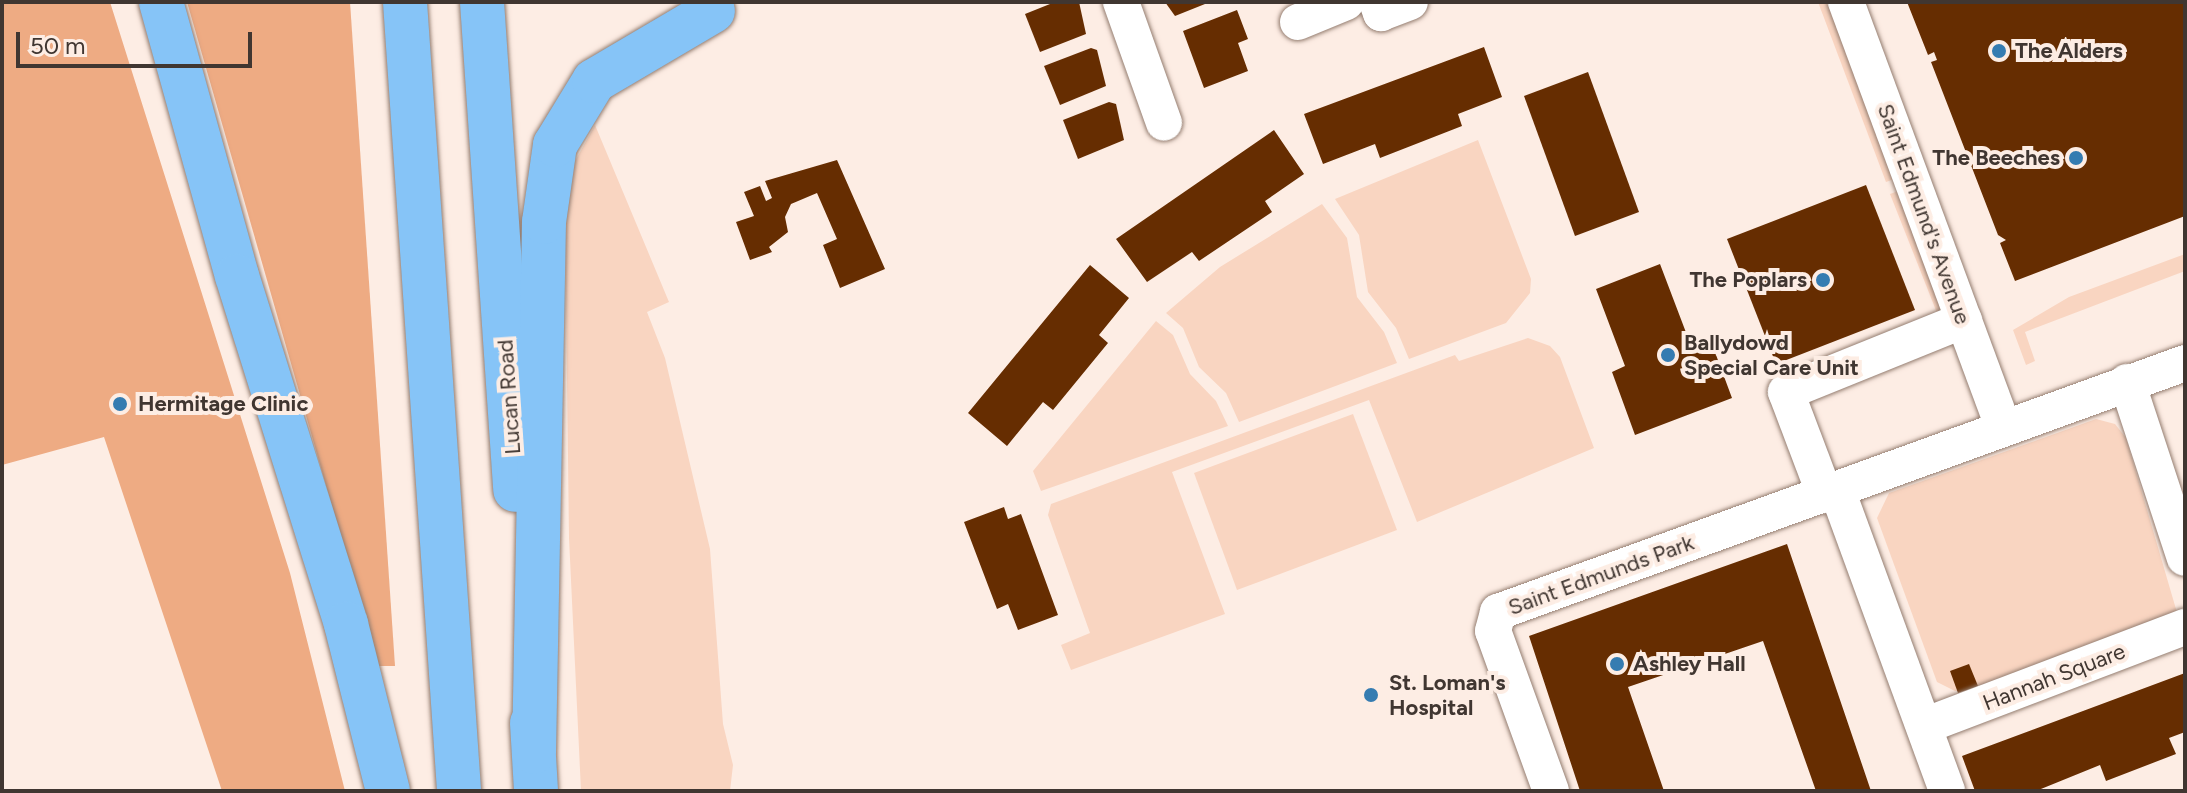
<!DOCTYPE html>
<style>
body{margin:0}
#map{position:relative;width:2187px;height:793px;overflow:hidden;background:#fdede4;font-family:Figtree,sans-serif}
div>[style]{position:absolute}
.green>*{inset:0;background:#f9d5c1}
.forest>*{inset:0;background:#eeab83}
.building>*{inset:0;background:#662d01}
.roads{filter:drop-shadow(0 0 2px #947d70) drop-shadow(0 0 2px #947d70)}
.street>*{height:36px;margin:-18px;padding:0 18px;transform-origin:18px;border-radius:18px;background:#fff}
.highway>*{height:44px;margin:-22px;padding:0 22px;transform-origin:22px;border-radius:22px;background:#86c4f7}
.dots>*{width:22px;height:22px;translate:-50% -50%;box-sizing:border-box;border:4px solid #fdede4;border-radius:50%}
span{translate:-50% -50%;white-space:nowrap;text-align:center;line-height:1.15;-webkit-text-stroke:8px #fdede4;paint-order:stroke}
.poi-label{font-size:22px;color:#403631;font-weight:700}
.left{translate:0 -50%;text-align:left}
.right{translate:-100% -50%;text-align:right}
.street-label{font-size:22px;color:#403631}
.frame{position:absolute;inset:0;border:4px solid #403631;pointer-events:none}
.scale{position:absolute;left:16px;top:32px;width:236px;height:36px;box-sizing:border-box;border:4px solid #403631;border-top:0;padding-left:10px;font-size:24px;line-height:28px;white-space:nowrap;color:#403631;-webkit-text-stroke:6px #fdede4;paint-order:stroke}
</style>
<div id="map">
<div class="green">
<div style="clip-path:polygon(1818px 2px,1831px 2px,1897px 178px,1886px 182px)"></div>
<div style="clip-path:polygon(595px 125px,669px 302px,647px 312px,665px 358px,710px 549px,723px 724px,733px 765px,730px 791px,581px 791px,569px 538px,565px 215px,568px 174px)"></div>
<div style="clip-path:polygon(1478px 140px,1531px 279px,1530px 293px,1506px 323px,1409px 359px,1396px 328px,1368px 292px,1359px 235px,1335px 199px)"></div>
<div style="clip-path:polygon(1901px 190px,1946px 302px,1939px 318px,1890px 194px)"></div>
<div style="clip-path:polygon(1322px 204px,1347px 238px,1357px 297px,1384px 332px,1397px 363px,1239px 422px,1226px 393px,1199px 367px,1183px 328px,1166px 313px,1220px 267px)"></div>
<div style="clip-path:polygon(2185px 254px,2185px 271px,2025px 332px,2035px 361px,2026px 365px,2013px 330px,2069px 297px)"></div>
<div style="clip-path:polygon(1156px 321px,1173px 335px,1190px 374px,1216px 401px,1228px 426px,1041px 491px,1033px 471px)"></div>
<div style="clip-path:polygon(1528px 338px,1550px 346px,1560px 357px,1594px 448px,1417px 522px,1369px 400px,1172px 472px,1225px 614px,1071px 670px,1061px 645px,1090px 633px,1048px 515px,1051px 504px,1455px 355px,1459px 361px)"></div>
<div style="clip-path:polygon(1353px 414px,1397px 530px,1237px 590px,1194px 473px)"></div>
<div style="clip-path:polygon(2096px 419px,2115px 424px,2126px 438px,2178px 616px,1978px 691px,1955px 691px,1937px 682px,1877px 518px,1889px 493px)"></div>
</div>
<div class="forest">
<div style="clip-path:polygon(2px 2px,110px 2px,290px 573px,345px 791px,222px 791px,104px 437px,2px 465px)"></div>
<div style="clip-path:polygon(187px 2px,350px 2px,395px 666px,378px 666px)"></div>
</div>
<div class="building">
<div style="clip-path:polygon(1055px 2px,1079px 2px,1086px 34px,1040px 52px,1025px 14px)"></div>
<div style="clip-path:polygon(1165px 2px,1210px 2px,1175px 16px)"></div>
<div style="clip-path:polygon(1907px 2px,2185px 2px,2185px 216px,2015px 281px,2000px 243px,2006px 240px,1998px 235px,1931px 62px,1937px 60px,1934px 52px,1928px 55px)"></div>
<div style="clip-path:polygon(1237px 10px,1248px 39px,1238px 43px,1248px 71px,1204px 88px,1183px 31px)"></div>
<div style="clip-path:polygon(1484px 47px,1502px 97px,1458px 114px,1462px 126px,1380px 158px,1375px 144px,1323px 164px,1304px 114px)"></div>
<div style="clip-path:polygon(1091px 48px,1097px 50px,1106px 86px,1060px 105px,1044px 66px)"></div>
<div style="clip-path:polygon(1588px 72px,1639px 212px,1575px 236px,1524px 96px)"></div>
<div style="clip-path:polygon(1109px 102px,1116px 104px,1124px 140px,1078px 159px,1063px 120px)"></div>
<div style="clip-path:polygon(1274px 130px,1304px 174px,1265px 201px,1272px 212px,1199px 261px,1192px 252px,1147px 282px,1116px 239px)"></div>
<div style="clip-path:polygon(837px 160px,885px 269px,840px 288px,823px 245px,837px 239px,817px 193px,791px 204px,785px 217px,788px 232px,769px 247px,772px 252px,750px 260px,736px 222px,754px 216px,744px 192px,760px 186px,766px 201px,772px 198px,765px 181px)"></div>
<div style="clip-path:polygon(1866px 185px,1915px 310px,1776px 364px,1727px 239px)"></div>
<div style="clip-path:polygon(1660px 264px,1690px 343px,1709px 336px,1732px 398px,1635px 435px,1612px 372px,1625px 366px,1596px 289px)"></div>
<div style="clip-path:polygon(1090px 265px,1129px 298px,1099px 335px,1108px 343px,1053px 410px,1043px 402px,1007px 446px,968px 413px)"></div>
<div style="clip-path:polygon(1004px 507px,1008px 519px,1021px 514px,1058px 615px,1018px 630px,1008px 604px,997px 609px,964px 522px)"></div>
<div style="clip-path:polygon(1787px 544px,1871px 791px,1816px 791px,1763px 641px,1628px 687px,1664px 791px,1580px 791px,1529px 636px)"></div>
<div style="clip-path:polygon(1969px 664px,1978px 686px,1958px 693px,1950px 671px)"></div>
<div style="clip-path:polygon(2185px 673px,2185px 732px,2169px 738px,2176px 754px,2106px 781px,2100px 765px,2036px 791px,1975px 791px,1962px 756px)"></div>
</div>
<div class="roads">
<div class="street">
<div style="left:1121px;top:2px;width:128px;rotate:70.4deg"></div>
<div style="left:1377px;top:2px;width:12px;rotate:70deg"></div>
<div style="left:1381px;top:13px;width:31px;rotate:-21deg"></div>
<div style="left:1846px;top:2px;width:452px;rotate:69.7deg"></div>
<div style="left:1298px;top:22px;width:52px;rotate:-22.6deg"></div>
<div style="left:2127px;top:382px;width:185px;rotate:71.8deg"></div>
<div style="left:1837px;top:490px;width:320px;rotate:69.9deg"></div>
<div style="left:1825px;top:495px;width:110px;rotate:-110.7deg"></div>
<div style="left:1786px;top:392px;width:192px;rotate:-22deg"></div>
<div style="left:1924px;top:726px;width:279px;rotate:-20.8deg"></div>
<div style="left:1551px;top:791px;width:170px;rotate:-109.9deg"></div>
<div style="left:1493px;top:631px;width:20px;rotate:-75deg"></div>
<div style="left:1498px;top:612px;width:731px;rotate:-19.92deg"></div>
</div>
<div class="highway">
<div style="left:161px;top:2px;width:284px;rotate:74.5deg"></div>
<div style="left:237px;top:276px;width:365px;rotate:72.6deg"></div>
<div style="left:346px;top:624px;width:172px;rotate:75.9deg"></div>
<div style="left:405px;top:2px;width:791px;rotate:86.08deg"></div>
<div style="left:482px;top:2px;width:489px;rotate:86.1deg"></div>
<div style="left:532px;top:723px;width:68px;rotate:86.6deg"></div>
<div style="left:534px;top:752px;width:530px;rotate:-88.92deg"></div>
<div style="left:544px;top:222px;width:78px;rotate:-81.9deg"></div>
<div style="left:555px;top:145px;width:75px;rotate:-58.6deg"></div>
<div style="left:594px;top:81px;width:138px;rotate:-30.5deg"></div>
</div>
</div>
<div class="dots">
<div style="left:1999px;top:51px;background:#357cb1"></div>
<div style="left:2076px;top:158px;background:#357cb1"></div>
<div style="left:1823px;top:280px;background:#357cb1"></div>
<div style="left:1668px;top:355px;background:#357cb1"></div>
<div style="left:120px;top:404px;background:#357cb1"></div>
<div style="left:1617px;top:664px;background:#357cb1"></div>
<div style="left:1371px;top:695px;background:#357cb1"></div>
</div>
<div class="poi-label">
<span class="left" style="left:2015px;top:51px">The Alders</span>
<span class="right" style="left:2060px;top:158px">The Beeches</span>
<span class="right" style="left:1807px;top:280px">The Poplars</span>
<span class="left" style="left:1684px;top:355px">Ballydowd<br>Special Care Unit</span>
<span class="left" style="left:138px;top:404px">Hermitage Clinic</span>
<span class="left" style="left:1633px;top:664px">Ashley Hall</span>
<span class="left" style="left:1389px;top:695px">St. Loman's<br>Hospital</span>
</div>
<div class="street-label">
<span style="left:1924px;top:214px;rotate:70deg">Saint Edmund's Avenue</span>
<span style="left:509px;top:397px;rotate:-94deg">Lucan Road</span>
<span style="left:1601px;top:575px;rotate:-20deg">Saint Edmunds Park</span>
<span style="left:2054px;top:677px;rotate:-21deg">Hannah Square</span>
</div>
<div class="frame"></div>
<div class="scale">50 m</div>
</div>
